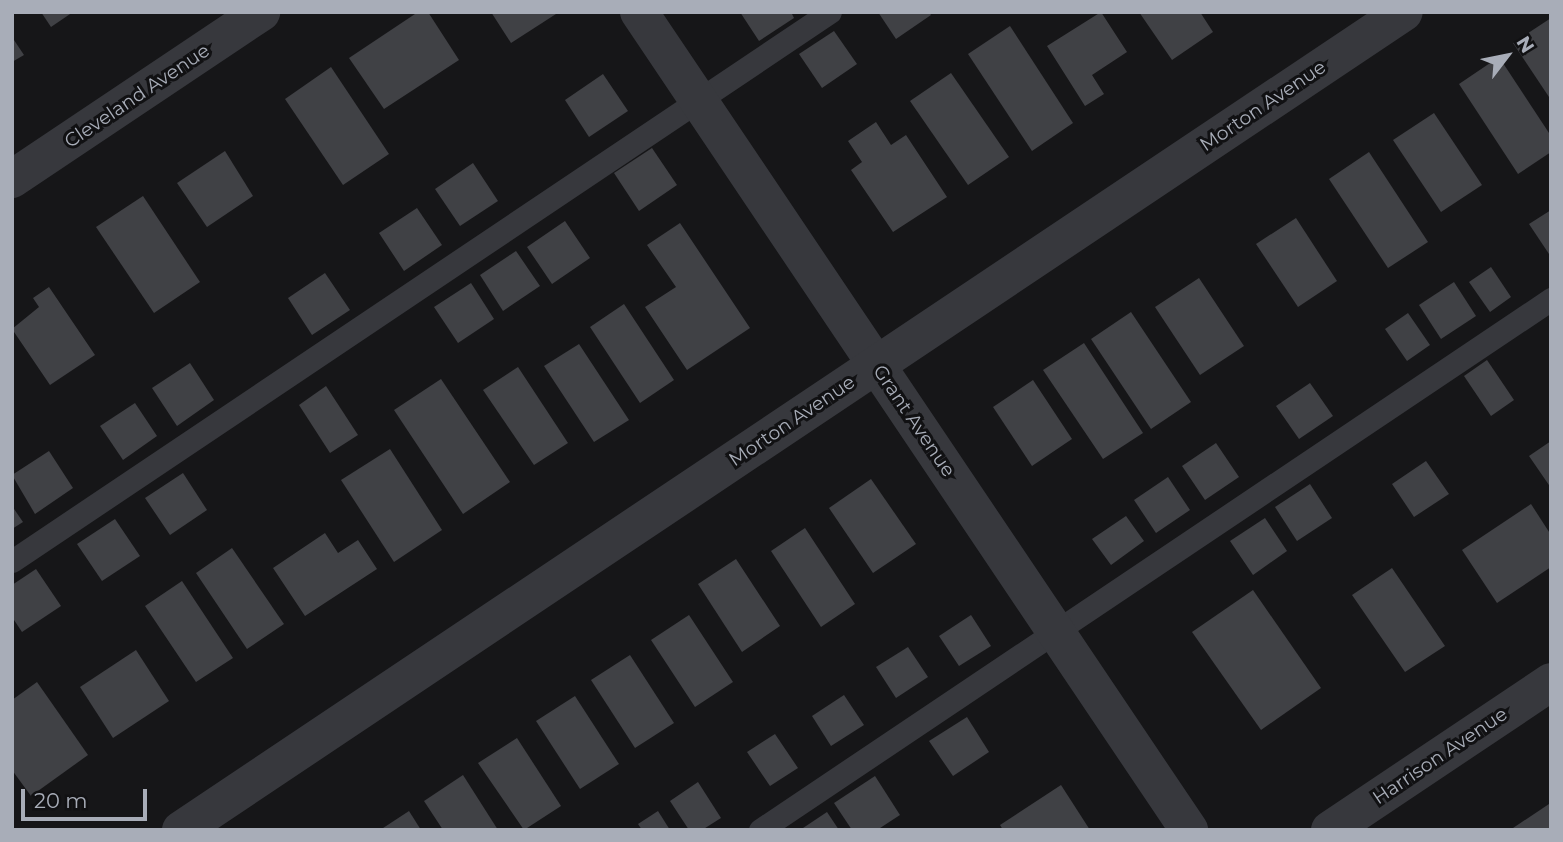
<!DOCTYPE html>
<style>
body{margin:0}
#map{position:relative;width:1563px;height:842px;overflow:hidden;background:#161618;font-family:Montserrat,sans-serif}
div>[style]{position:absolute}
.building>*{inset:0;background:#404145}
.service>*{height:23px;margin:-11.5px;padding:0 11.5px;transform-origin:11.5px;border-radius:11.5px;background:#37383d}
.minor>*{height:38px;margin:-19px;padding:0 19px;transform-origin:19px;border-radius:19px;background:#37383d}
span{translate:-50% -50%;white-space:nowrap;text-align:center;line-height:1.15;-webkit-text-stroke:6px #111113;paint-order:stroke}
.street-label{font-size:19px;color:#a8adb8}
.frame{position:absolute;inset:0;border:14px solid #a8adb8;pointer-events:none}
.north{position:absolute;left:1472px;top:21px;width:70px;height:70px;-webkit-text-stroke:5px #111113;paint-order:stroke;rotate:58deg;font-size:19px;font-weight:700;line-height:28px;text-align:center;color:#a8adb8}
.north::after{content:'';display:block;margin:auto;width:24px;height:32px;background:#a8adb8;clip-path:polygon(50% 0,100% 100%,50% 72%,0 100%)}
.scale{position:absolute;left:21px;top:789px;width:126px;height:32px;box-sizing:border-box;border:4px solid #a8adb8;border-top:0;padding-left:9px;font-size:21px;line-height:24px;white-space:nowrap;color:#a8adb8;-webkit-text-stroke:5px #111113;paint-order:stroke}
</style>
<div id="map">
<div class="building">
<div style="clip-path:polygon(41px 12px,73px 12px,51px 27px)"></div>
<div style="clip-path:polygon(418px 12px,428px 12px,459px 60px,384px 109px,349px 58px)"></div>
<div style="clip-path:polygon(491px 12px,554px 12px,556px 14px,511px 43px)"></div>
<div style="clip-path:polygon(740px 12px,791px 12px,794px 18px,759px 41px)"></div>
<div style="clip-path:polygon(878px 12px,929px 12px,931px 15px,896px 39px)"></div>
<div style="clip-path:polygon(1101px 12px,1127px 52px,1092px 75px,1104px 94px,1085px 106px,1047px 46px)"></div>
<div style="clip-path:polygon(1139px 12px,1200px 12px,1213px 32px,1172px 60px)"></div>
<div style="clip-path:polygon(1551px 18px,1551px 100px,1513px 43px)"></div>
<div style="clip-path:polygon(1010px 26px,1073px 123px,1032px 151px,968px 54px)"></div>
<div style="clip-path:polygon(834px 31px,857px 64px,822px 88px,799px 54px)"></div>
<div style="clip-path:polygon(12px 37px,24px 55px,12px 62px)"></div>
<div style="clip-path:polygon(1499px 57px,1551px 136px,1551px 152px,1518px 174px,1459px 84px)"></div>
<div style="clip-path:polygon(331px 67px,389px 154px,343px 185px,285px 99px)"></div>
<div style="clip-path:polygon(951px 73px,1009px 157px,968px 185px,910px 101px)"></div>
<div style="clip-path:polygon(603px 74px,628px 111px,589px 137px,565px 100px)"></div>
<div style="clip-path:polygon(1434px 113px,1482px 185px,1441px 212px,1393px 140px)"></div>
<div style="clip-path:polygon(876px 122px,891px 145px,906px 135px,947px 197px,893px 232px,851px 170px,862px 162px,848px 141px)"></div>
<div style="clip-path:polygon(652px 148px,677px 185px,639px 211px,614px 173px)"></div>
<div style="clip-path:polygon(225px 151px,253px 196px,207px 227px,177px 183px)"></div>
<div style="clip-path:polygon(1369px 152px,1428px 242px,1388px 268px,1329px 179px)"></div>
<div style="clip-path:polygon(473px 163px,498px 201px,460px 226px,435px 189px)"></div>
<div style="clip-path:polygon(143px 196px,200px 282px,154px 313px,96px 227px)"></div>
<div style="clip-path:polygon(417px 208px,442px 245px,404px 271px,379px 233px)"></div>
<div style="clip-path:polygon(1551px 210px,1551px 257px,1529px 224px)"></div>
<div style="clip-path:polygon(1296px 218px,1337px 281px,1298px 307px,1256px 244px)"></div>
<div style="clip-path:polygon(565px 221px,590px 258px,552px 284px,527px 247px)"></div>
<div style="clip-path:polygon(680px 223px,750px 328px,687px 370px,645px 307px,676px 287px,647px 245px)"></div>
<div style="clip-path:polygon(516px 251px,540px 286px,503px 311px,480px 275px)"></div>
<div style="clip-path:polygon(1491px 267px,1511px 297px,1490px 312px,1469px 282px)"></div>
<div style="clip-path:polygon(325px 273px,350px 310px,312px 335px,288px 298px)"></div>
<div style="clip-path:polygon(1199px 278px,1244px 346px,1200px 375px,1155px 307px)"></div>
<div style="clip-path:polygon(1454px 282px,1476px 316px,1441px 339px,1419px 305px)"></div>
<div style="clip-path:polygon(471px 283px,494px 319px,458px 343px,434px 307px)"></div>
<div style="clip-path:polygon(49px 287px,95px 355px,50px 385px,12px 329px,39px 307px,33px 298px)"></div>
<div style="clip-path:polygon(624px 304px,674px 380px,640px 403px,590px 327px)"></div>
<div style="clip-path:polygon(1131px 312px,1191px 402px,1151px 429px,1091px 339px)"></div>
<div style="clip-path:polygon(1408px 313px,1430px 345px,1407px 361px,1385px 329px)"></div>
<div style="clip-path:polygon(1084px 343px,1143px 433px,1103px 459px,1043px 370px)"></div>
<div style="clip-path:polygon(579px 344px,629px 420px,594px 442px,544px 366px)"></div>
<div style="clip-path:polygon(1487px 360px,1514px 400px,1491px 416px,1464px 376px)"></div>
<div style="clip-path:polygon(190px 363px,214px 400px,177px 426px,152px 388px)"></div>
<div style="clip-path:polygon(518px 367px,568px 443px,534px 465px,483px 390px)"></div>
<div style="clip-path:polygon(441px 379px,510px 482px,463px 514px,394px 410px)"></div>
<div style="clip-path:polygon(1033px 380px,1072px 439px,1032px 466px,993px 407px)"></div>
<div style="clip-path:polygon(1310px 383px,1333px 416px,1299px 439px,1276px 406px)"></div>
<div style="clip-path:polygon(326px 386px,358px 435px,330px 453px,299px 405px)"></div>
<div style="clip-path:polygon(135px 403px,157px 436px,123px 460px,100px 426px)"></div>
<div style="clip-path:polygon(1551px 441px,1551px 488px,1529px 456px)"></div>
<div style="clip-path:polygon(1216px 443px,1239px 477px,1205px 500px,1182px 466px)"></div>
<div style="clip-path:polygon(390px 449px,442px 530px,394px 562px,341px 480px)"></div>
<div style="clip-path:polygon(49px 451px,73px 488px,35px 514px,12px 475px)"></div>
<div style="clip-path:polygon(1426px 461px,1449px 494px,1414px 517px,1392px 484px)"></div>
<div style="clip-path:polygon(183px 473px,207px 510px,170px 535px,145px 498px)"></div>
<div style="clip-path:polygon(1168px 477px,1190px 510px,1156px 533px,1134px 500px)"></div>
<div style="clip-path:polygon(871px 479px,916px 544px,873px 573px,829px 508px)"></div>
<div style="clip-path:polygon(1310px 484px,1332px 518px,1297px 541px,1275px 507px)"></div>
<div style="clip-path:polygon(1531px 504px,1551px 535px,1551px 567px,1497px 603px,1462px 550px)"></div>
<div style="clip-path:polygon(12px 506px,23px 522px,12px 529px)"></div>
<div style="clip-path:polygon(1126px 516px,1144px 541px,1111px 565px,1092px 539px)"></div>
<div style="clip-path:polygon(1265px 518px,1287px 551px,1253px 575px,1230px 541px)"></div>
<div style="clip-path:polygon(115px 519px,140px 556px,102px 581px,77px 544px)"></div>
<div style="clip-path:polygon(805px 528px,855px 604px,821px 627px,771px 551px)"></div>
<div style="clip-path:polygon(325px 533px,338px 553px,358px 540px,377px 569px,305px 616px,273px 568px)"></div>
<div style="clip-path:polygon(232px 548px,284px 624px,247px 649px,196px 573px)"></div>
<div style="clip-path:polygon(736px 559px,780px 626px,742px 652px,698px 584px)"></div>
<div style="clip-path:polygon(1392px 568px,1445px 646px,1405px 672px,1352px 595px)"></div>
<div style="clip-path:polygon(36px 569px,61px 606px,22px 632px,12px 617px,12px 585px)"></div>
<div style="clip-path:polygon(182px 581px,233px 658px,196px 682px,145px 606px)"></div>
<div style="clip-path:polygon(1253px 590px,1321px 688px,1261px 730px,1192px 632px)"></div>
<div style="clip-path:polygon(689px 615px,733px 682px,695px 707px,651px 640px)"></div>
<div style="clip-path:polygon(971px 615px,991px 646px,959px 666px,939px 636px)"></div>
<div style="clip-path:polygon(908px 647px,928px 677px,896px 698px,876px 667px)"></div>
<div style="clip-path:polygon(136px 650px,169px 701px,113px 738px,80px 687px)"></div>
<div style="clip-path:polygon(630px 655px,674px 723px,635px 748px,591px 680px)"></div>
<div style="clip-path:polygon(37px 682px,88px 755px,31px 796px,12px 770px,12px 700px)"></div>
<div style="clip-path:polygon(844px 695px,864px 725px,831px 746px,812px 716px)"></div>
<div style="clip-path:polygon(575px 696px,619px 764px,580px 789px,536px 721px)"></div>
<div style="clip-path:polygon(967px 717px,989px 752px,953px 776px,929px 741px)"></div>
<div style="clip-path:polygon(775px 734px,798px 768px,770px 786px,747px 752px)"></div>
<div style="clip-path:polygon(517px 738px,561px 806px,524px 830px,478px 763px)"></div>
<div style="clip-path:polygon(463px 775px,498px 830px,443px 830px,424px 801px)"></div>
<div style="clip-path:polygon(875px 776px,900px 815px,877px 830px,852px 830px,834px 803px)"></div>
<div style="clip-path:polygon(698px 782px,721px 818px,702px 830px,689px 830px,670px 801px)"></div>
<div style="clip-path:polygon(1061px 785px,1090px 830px,1003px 830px,1000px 825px)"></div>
<div style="clip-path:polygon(1549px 804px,1551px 830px,1510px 830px)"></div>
<div style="clip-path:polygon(409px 811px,421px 830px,380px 830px)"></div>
<div style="clip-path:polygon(658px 811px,670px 830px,642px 830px,638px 824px)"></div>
<div style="clip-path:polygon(827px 812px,839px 830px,800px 830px)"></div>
</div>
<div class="service">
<div style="left:12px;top:561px;width:985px;rotate:-33.87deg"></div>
<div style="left:760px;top:830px;width:953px;rotate:-33.87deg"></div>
</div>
<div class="minor">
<div style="left:639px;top:12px;width:986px;rotate:56.08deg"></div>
<div style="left:12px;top:179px;width:300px;rotate:-33.8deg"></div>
<div style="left:181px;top:830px;width:1471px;rotate:-33.78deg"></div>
<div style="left:1330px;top:830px;width:266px;rotate:-33.8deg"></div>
</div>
<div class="street-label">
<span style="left:137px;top:96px;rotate:-34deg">Cleveland Avenue</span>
<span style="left:1263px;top:106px;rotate:-34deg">Morton Avenue</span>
<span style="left:792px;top:421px;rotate:-34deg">Morton Avenue</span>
<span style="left:914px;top:421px;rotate:56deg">Grant Avenue</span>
<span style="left:1440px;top:756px;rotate:-34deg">Harrison Avenue</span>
</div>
<div class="frame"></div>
<div class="north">N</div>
<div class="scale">20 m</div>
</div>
